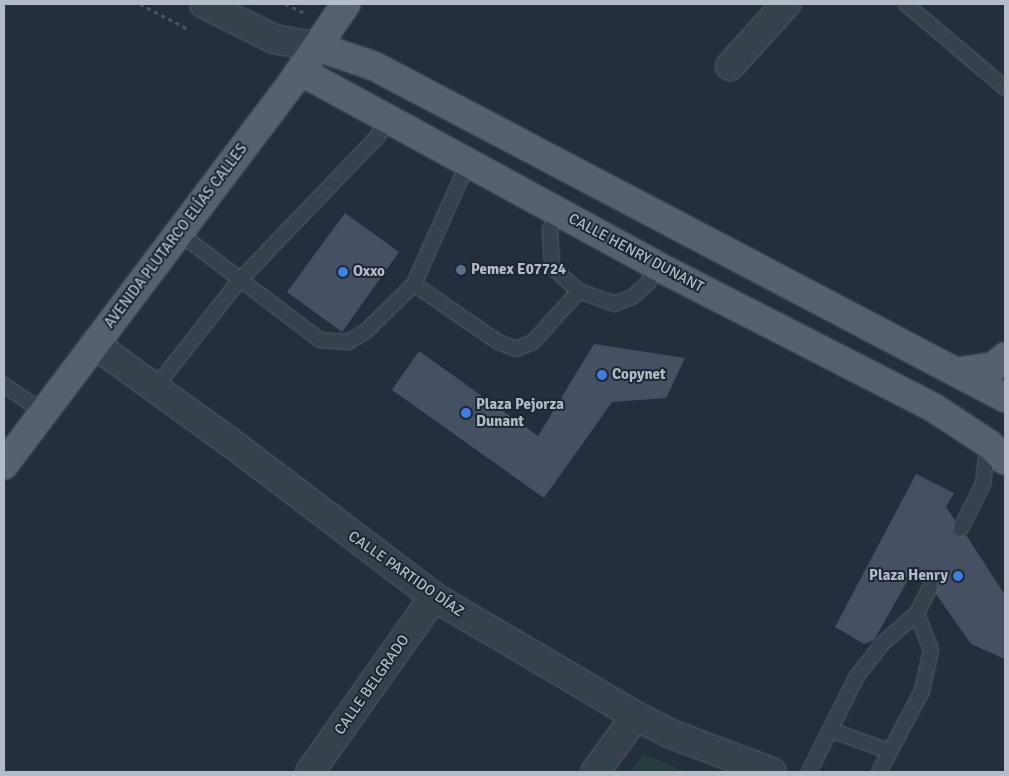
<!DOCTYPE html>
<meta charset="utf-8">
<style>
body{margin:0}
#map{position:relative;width:1009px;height:776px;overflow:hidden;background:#242f3e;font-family:Signika,sans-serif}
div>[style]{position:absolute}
.green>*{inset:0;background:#263c3f}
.building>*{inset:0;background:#455162}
.path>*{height:3px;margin-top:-1.5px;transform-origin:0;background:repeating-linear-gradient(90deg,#44595c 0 4px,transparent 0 8px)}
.roads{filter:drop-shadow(0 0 1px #565f6c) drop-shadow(0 0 1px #565f6c)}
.service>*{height:14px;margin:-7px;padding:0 7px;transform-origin:7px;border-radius:7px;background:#38414e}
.minor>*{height:28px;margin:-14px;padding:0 14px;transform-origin:14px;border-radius:14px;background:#38414e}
.tertiary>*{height:28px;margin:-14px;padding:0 14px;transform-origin:14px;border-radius:14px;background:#38414e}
.primary>*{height:28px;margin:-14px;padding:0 14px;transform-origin:14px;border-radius:14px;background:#56606e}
.dots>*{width:14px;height:14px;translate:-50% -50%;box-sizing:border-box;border:2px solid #1d2633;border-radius:50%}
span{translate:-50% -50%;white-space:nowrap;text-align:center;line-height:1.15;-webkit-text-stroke:4px #1d2633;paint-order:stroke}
.street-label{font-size:15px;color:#b4bcc9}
.poi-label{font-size:15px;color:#b4bcc9;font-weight:700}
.left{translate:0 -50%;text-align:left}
.right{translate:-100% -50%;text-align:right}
.frame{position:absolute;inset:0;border:5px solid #b4bcc9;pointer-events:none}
</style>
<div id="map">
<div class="green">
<div style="clip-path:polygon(643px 754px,686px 772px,630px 772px)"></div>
</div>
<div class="building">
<div style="clip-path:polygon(345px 213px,399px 252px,342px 332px,287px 292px)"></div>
<div style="clip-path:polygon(594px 344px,685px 358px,666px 398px,612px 402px,544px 498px,392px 390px,419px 351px,538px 436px)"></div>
<div style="clip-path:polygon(916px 474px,954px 493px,946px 507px,955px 520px,953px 532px,958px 536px,966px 535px,1005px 595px,1005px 659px,971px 644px,936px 594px,938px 581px,931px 577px,926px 579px,916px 566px,874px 640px,864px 644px,835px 627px)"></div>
</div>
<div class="path">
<div style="left:140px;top:4px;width:54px;rotate:27.5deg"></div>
<div style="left:285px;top:4px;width:24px;rotate:24deg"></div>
</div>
<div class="roads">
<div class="service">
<div style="left:906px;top:4px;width:130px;rotate:40.3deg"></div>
<div style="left:468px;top:163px;width:133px;rotate:114.1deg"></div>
<div style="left:414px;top:284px;width:102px;rotate:34.6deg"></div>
<div style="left:498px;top:342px;width:19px;rotate:21deg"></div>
<div style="left:516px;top:349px;width:18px;rotate:-22deg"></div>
<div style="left:533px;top:342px;width:69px;rotate:-48deg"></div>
<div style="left:579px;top:291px;width:37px;rotate:20deg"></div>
<div style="left:614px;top:304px;width:19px;rotate:-21deg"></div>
<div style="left:632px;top:297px;width:21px;rotate:-41deg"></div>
<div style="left:648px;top:283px;width:19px;rotate:-62deg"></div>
<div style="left:558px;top:211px;width:21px;rotate:113deg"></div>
<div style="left:550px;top:230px;width:37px;rotate:87deg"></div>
<div style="left:552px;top:267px;width:36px;rotate:42deg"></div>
<div style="left:179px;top:233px;width:177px;rotate:37.2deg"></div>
<div style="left:320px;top:340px;width:28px;rotate:4deg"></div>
<div style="left:348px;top:342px;width:21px;rotate:-31deg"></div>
<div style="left:366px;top:331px;width:67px;rotate:-44.4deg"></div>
<div style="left:4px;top:385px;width:47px;rotate:34.7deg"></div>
<div style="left:154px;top:389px;width:137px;rotate:-51.8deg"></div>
<div style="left:239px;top:281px;width:201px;rotate:-46.2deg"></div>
<div style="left:378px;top:136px;width:17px;rotate:-62deg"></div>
<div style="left:961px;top:528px;width:49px;rotate:-63.4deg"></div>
<div style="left:983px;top:484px;width:39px;rotate:-83deg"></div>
<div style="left:830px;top:730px;width:63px;rotate:19.6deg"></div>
<div style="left:809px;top:772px;width:107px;rotate:-63.4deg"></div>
<div style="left:857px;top:676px;width:42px;rotate:-51.8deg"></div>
<div style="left:883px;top:643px;width:45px;rotate:-41.4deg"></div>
<div style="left:917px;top:613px;width:30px;rotate:-63deg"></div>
<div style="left:879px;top:772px;width:92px;rotate:-62deg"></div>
<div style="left:922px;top:691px;width:42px;rotate:-77.6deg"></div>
<div style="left:931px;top:650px;width:40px;rotate:-111deg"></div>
</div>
<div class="minor">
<div style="left:730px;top:66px;width:84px;rotate:-47.9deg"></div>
<div style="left:94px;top:344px;width:178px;rotate:35.8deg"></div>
<div style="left:238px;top:448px;width:246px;rotate:37.2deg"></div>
<div style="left:434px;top:597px;width:234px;rotate:30.5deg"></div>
<div style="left:636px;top:716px;width:39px;rotate:27deg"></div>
<div style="left:671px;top:734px;width:108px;rotate:20.6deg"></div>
<div style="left:310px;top:772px;width:214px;rotate:-54.7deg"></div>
<div style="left:595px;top:772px;width:69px;rotate:-53.8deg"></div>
</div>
<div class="tertiary">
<div style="left:204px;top:4px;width:78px;rotate:26.6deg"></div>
<div style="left:274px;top:39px;width:45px;rotate:10.3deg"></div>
</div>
<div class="primary">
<div style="left:318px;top:47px;width:59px;rotate:18.7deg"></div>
<div style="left:374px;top:66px;width:713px;rotate:27.75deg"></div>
<div style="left:300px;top:71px;width:407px;rotate:28.6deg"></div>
<div style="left:657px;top:266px;width:311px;rotate:27.1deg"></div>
<div style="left:934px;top:408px;width:66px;rotate:33.2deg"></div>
<div style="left:989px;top:444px;width:23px;rotate:45deg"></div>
<div style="left:956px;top:372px;width:37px;rotate:-8deg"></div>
<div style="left:993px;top:367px;width:16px;rotate:-40deg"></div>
<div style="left:4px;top:465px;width:477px;rotate:-53deg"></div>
<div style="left:291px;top:84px;width:97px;rotate:-55.5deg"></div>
</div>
</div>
<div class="dots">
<div style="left:461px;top:270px;background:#5c6f8a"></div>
<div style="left:343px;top:272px;background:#3f7fe0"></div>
<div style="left:602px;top:375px;background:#3f7fe0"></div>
<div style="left:466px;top:413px;background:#3f7fe0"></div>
<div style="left:958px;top:576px;background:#3f7fe0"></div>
</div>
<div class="street-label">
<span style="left:176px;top:236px;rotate:-53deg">AVENIDA PLUTARCO ELÍAS CALLES</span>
<span style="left:636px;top:253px;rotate:28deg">CALLE HENRY DUNANT</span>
<span style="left:406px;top:574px;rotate:35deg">CALLE PARTIDO DÍAZ</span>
<span style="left:372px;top:685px;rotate:-55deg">CALLE BELGRADO</span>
</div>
<div class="poi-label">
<span class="left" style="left:471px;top:270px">Pemex E07724</span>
<span class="left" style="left:353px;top:272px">Oxxo</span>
<span class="left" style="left:612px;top:375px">Copynet</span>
<span class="left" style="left:476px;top:413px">Plaza Pejorza<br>Dunant</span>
<span class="right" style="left:948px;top:576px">Plaza Henry</span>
</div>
<div class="frame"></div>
</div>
